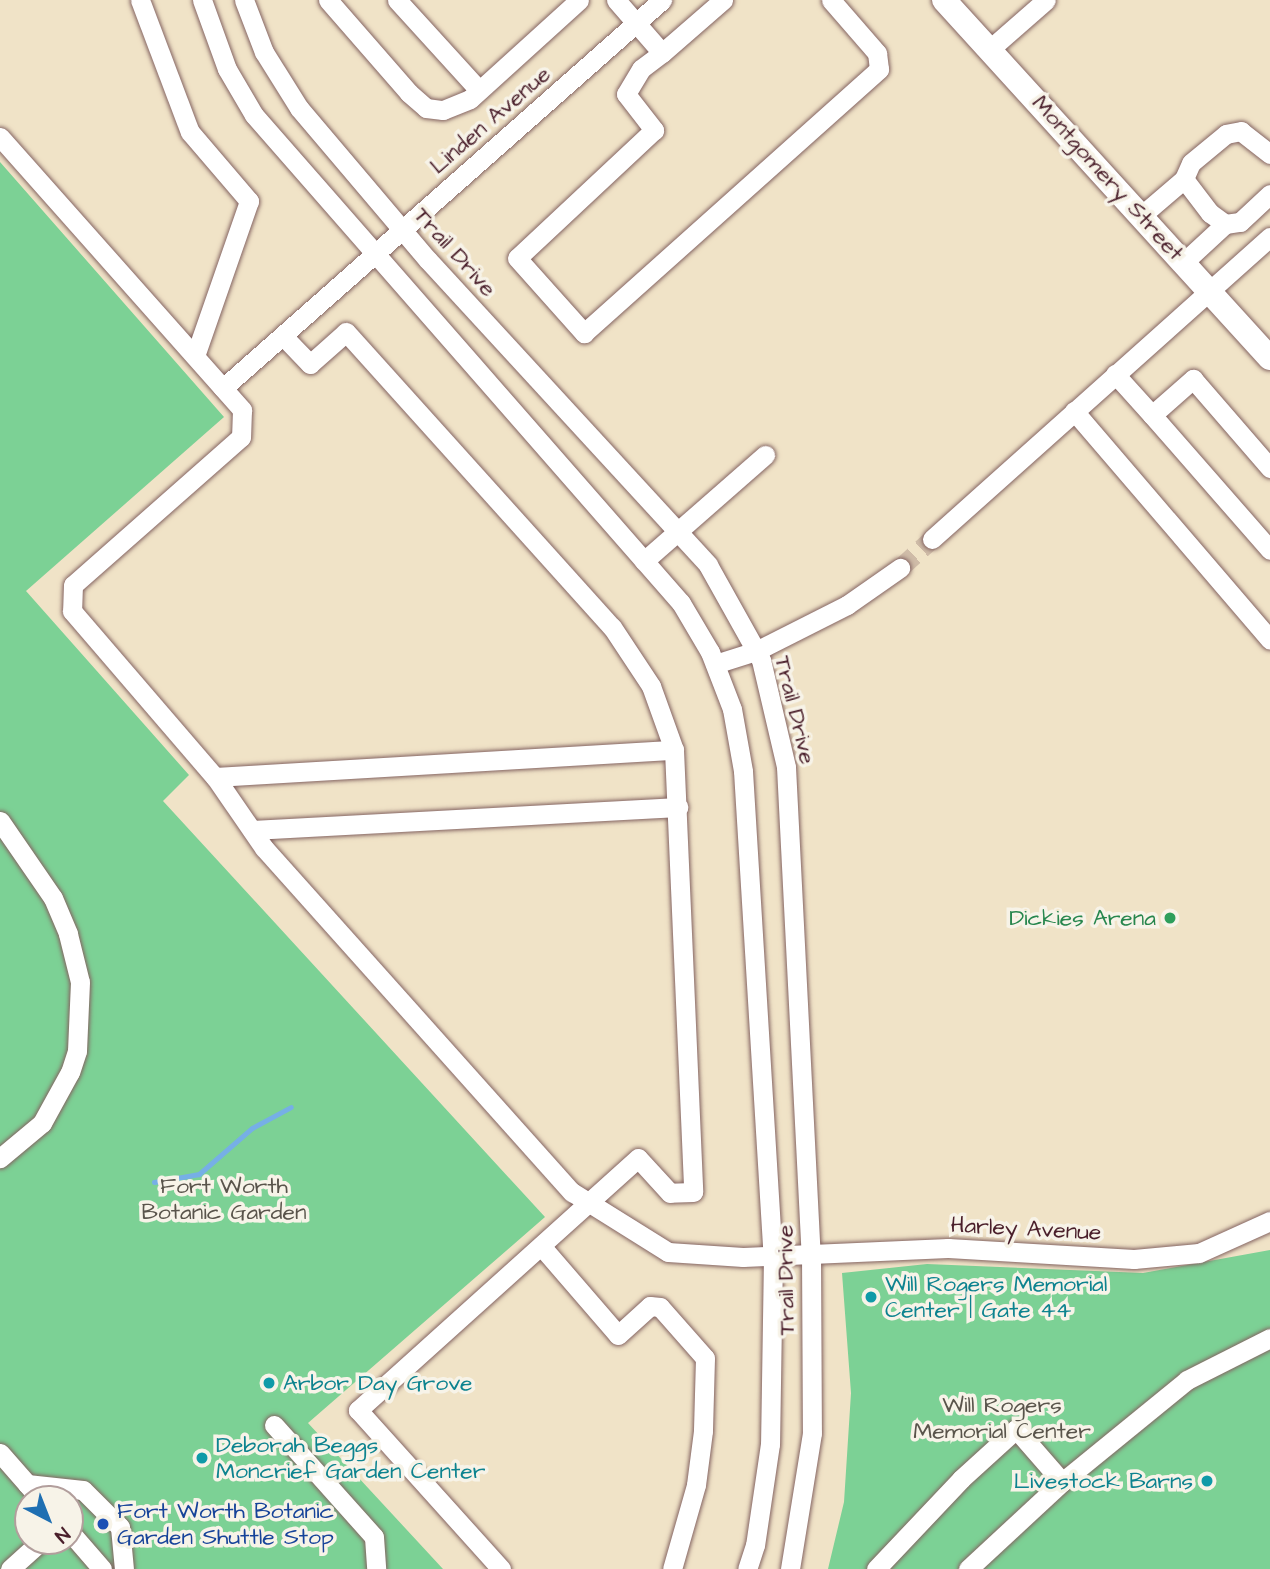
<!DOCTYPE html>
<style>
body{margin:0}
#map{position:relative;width:1270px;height:1569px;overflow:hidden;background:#f0e3c7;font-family:"Architects Daughter",sans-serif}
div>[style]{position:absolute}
.green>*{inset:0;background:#7cd195}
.stream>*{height:5px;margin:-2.5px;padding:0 2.5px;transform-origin:2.5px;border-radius:2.5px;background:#76afe6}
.minor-tunnel>*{height:19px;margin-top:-9.5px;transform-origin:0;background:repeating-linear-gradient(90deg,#cfbca8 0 19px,transparent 0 29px)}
.roads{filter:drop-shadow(0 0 2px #846462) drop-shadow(0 0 2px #846462)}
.minor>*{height:19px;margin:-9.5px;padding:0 9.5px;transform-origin:9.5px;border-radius:9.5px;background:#fff}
.major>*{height:24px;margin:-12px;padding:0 12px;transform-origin:12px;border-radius:12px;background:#fff}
.dots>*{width:19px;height:19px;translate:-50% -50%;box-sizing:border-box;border:4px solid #f7f3e8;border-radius:50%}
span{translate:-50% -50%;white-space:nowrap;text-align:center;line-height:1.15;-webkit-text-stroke:7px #f7f3e8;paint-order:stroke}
.street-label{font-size:23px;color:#4a1f2b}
.leisure-label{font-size:23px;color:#27864d}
.right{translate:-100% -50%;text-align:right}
.park-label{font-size:23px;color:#59544b}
.culture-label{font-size:23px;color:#0d838f}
.left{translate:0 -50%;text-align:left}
.transit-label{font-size:23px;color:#164399}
.north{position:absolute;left:14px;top:1485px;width:70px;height:70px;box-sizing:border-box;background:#f7f3e8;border:2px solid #b29e9c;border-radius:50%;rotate:138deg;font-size:19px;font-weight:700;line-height:28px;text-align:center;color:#4a1f2b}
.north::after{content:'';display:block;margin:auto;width:24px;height:32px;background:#1f6fb2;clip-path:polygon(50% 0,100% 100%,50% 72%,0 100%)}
</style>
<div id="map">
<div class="green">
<div style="clip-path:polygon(evenodd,0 162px,224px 417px,26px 591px,189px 775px,163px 801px,545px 1217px,308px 1423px,443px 1569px,0 1569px,0 162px,28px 1499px,70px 1499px,70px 1541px,28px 1541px,28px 1499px)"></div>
<div style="clip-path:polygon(1270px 1250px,1270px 1569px,828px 1569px,844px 1502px,851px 1393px,842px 1273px,927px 1264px,1143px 1273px)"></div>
</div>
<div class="stream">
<div style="left:154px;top:1182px;width:46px;rotate:-10.1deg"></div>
<div style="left:199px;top:1174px;width:70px;rotate:-41deg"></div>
<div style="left:252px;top:1128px;width:44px;rotate:-28.3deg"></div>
</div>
<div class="minor-tunnel">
<div style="left:900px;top:568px;width:43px;rotate:-42.2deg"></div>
</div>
<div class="roads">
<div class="minor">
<div style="left:140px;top:0;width:141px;rotate:69.3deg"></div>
<div style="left:190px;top:132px;width:91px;rotate:49.5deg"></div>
<div style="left:249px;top:201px;width:164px;rotate:109.2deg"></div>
<div style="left:202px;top:0;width:73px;rotate:70.1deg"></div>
<div style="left:227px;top:69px;width:53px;rotate:59.6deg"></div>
<div style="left:254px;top:115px;width:648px;rotate:48.81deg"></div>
<div style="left:681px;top:603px;width:57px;rotate:59.4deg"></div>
<div style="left:710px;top:652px;width:61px;rotate:68.9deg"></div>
<div style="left:732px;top:709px;width:63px;rotate:79.9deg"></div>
<div style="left:743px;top:771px;width:486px;rotate:86.5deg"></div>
<div style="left:773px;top:1256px;width:188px;rotate:90.9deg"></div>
<div style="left:770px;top:1444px;width:102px;rotate:98.4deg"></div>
<div style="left:755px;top:1545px;width:25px;rotate:108deg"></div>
<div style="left:244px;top:0;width:56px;rotate:69deg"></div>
<div style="left:264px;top:52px;width:66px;rotate:58deg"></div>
<div style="left:299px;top:108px;width:199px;rotate:49.7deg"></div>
<div style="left:428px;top:260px;width:414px;rotate:47.4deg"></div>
<div style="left:708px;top:565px;width:109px;rotate:60.8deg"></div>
<div style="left:761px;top:660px;width:110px;rotate:76.8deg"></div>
<div style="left:786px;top:767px;width:487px;rotate:87.1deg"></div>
<div style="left:811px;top:1253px;width:180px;rotate:89.7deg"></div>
<div style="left:812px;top:1433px;width:138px;rotate:99.2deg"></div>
<div style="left:328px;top:0;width:123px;rotate:48.9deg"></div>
<div style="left:409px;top:93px;width:23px;rotate:41deg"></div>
<div style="left:426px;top:108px;width:17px;rotate:7deg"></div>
<div style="left:443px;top:110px;width:29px;rotate:-22deg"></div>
<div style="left:470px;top:99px;width:147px;rotate:-42.2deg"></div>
<div style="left:397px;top:0;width:122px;rotate:47.7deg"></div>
<div style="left:616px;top:0;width:70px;rotate:49deg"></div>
<div style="left:662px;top:53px;width:81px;rotate:-41deg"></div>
<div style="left:990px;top:49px;width:74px;rotate:-41.2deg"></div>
<div style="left:662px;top:53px;width:26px;rotate:143deg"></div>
<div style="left:641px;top:69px;width:29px;rotate:121deg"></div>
<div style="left:626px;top:94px;width:46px;rotate:52.1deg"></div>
<div style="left:654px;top:130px;width:187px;rotate:136.9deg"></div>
<div style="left:517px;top:258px;width:101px;rotate:48.2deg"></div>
<div style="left:584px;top:333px;width:396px;rotate:-41.8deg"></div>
<div style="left:879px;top:69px;width:16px;rotate:-97deg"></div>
<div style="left:877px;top:53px;width:70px;rotate:-131deg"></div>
<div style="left:0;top:137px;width:365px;rotate:48.4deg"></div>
<div style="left:242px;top:410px;width:27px;rotate:92deg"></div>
<div style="left:241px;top:437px;width:224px;rotate:138.6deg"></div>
<div style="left:73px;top:585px;width:26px;rotate:92deg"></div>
<div style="left:72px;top:611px;width:219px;rotate:49.3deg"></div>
<div style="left:215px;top:777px;width:86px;rotate:55.4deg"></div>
<div style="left:264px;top:848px;width:462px;rotate:48.2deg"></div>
<div style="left:572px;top:1192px;width:113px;rotate:32deg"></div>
<div style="left:668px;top:1252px;width:75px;rotate:3.8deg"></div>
<div style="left:743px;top:1257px;width:205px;rotate:-2.5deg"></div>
<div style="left:948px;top:1248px;width:186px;rotate:3.4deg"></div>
<div style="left:1134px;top:1259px;width:65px;rotate:-5.3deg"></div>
<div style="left:1199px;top:1253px;width:78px;rotate:-24.3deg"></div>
<div style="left:1270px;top:154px;width:37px;rotate:-142deg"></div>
<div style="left:1241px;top:131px;width:15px;rotate:169deg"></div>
<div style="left:1226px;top:134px;width:45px;rotate:140.4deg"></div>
<div style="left:1191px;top:163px;width:17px;rotate:114deg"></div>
<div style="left:1184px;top:179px;width:43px;rotate:52.6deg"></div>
<div style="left:1210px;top:213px;width:19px;rotate:36deg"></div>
<div style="left:1225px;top:224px;width:15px;rotate:-8deg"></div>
<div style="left:1240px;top:222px;width:41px;rotate:-43deg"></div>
<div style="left:1142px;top:215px;width:55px;rotate:-40.6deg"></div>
<div style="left:1184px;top:262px;width:56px;rotate:-42.8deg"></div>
<div style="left:283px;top:336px;width:39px;rotate:46deg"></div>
<div style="left:310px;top:364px;width:48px;rotate:-41.6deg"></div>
<div style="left:346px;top:332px;width:397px;rotate:48deg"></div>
<div style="left:612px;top:627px;width:71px;rotate:56.5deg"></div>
<div style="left:651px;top:686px;width:68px;rotate:70.2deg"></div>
<div style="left:674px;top:750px;width:442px;rotate:87.5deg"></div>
<div style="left:693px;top:1192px;width:23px;rotate:178deg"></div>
<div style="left:670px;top:1193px;width:47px;rotate:-132.4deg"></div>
<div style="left:638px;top:1158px;width:377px;rotate:138deg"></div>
<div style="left:358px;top:1410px;width:214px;rotate:48deg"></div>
<div style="left:1115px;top:374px;width:55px;rotate:47.9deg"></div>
<div style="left:1152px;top:415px;width:55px;rotate:-41.3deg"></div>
<div style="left:1193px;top:379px;width:118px;rotate:49.1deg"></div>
<div style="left:223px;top:388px;width:586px;rotate:-41.47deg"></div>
<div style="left:1074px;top:411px;width:301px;rotate:49.4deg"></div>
<div style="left:1152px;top:415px;width:179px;rotate:48.8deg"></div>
<div style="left:932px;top:539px;width:453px;rotate:-41.8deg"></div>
<div style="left:644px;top:561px;width:161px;rotate:-41.2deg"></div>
<div style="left:715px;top:664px;width:43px;rotate:-17.6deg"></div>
<div style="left:756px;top:651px;width:102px;rotate:-26.8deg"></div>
<div style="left:847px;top:605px;width:65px;rotate:-34.9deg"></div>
<div style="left:215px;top:777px;width:460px;rotate:-3.4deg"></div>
<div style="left:0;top:821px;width:93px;rotate:55.5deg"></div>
<div style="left:53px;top:898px;width:39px;rotate:67deg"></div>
<div style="left:68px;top:934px;width:49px;rotate:76deg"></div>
<div style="left:80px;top:982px;width:69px;rotate:92.5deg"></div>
<div style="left:77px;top:1051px;width:22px;rotate:108deg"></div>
<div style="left:70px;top:1072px;width:58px;rotate:118.8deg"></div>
<div style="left:42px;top:1123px;width:55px;rotate:140.2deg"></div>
<div style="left:252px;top:830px;width:427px;rotate:-3.1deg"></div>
<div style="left:542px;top:1247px;width:116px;rotate:49.2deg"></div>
<div style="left:618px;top:1335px;width:43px;rotate:-42.2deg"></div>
<div style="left:650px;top:1306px;width:10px;rotate:6deg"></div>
<div style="left:660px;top:1307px;width:68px;rotate:48.6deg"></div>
<div style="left:705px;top:1358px;width:73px;rotate:91.6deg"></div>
<div style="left:703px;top:1431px;width:54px;rotate:97.4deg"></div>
<div style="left:696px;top:1485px;width:87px;rotate:105.9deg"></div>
<div style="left:274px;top:1425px;width:150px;rotate:48.2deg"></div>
<div style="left:374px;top:1537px;width:32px;rotate:86deg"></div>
<div style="left:0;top:1453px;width:53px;rotate:48.8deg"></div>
<div style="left:27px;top:1484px;width:56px;rotate:6.1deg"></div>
<div style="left:83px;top:1490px;width:52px;rotate:45deg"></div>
<div style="left:120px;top:1527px;width:42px;rotate:84.6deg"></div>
<div style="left:70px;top:1532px;width:49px;rotate:49.1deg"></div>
<div style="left:10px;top:1569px;width:42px;rotate:-42.1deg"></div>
<div style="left:876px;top:1569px;width:124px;rotate:-46.6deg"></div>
<div style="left:961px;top:1479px;width:74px;rotate:-42.3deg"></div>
<div style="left:1016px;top:1429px;width:70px;rotate:49deg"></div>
<div style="left:1062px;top:1482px;width:161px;rotate:-39.2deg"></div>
<div style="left:1187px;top:1380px;width:93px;rotate:-26.8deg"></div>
<div style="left:968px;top:1569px;width:128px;rotate:-42.8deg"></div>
</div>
<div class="major">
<div style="left:944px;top:0;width:484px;rotate:47.7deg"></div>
</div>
</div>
<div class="dots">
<div style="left:1170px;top:918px;background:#2e9e5b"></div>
<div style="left:871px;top:1297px;background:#0f9aa8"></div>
<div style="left:269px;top:1383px;background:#0f9aa8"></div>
<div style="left:202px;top:1458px;background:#0f9aa8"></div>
<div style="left:1207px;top:1481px;background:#0f9aa8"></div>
<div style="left:103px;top:1524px;background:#1a4fb4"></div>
</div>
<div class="street-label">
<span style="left:490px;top:120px;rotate:-41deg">Linden Avenue</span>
<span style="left:1108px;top:178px;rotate:48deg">Montgomery Street</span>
<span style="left:455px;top:252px;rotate:48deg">Trail Drive</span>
<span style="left:795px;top:710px;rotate:76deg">Trail Drive</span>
<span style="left:1026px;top:1229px;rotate:3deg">Harley Avenue</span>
<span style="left:786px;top:1280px;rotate:-91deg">Trail Drive</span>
</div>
<div class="leisure-label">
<span class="right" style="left:1156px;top:918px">Dickies Arena</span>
</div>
<div class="park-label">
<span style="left:224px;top:1199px">Fort Worth<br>Botanic Garden</span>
<span style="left:1002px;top:1418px">Will Rogers<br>Memorial Center</span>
</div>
<div class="culture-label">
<span class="left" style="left:885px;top:1297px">Will Rogers Memorial<br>Center | Gate 44</span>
<span class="left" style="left:283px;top:1383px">Arbor Day Grove</span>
<span class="left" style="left:216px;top:1458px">Deborah Beggs<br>Moncrief Garden Center</span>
<span class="right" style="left:1193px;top:1481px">Livestock Barns</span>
</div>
<div class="transit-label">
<span class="left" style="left:117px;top:1524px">Fort Worth Botanic<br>Garden Shuttle Stop</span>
</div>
<div class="north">N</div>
</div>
